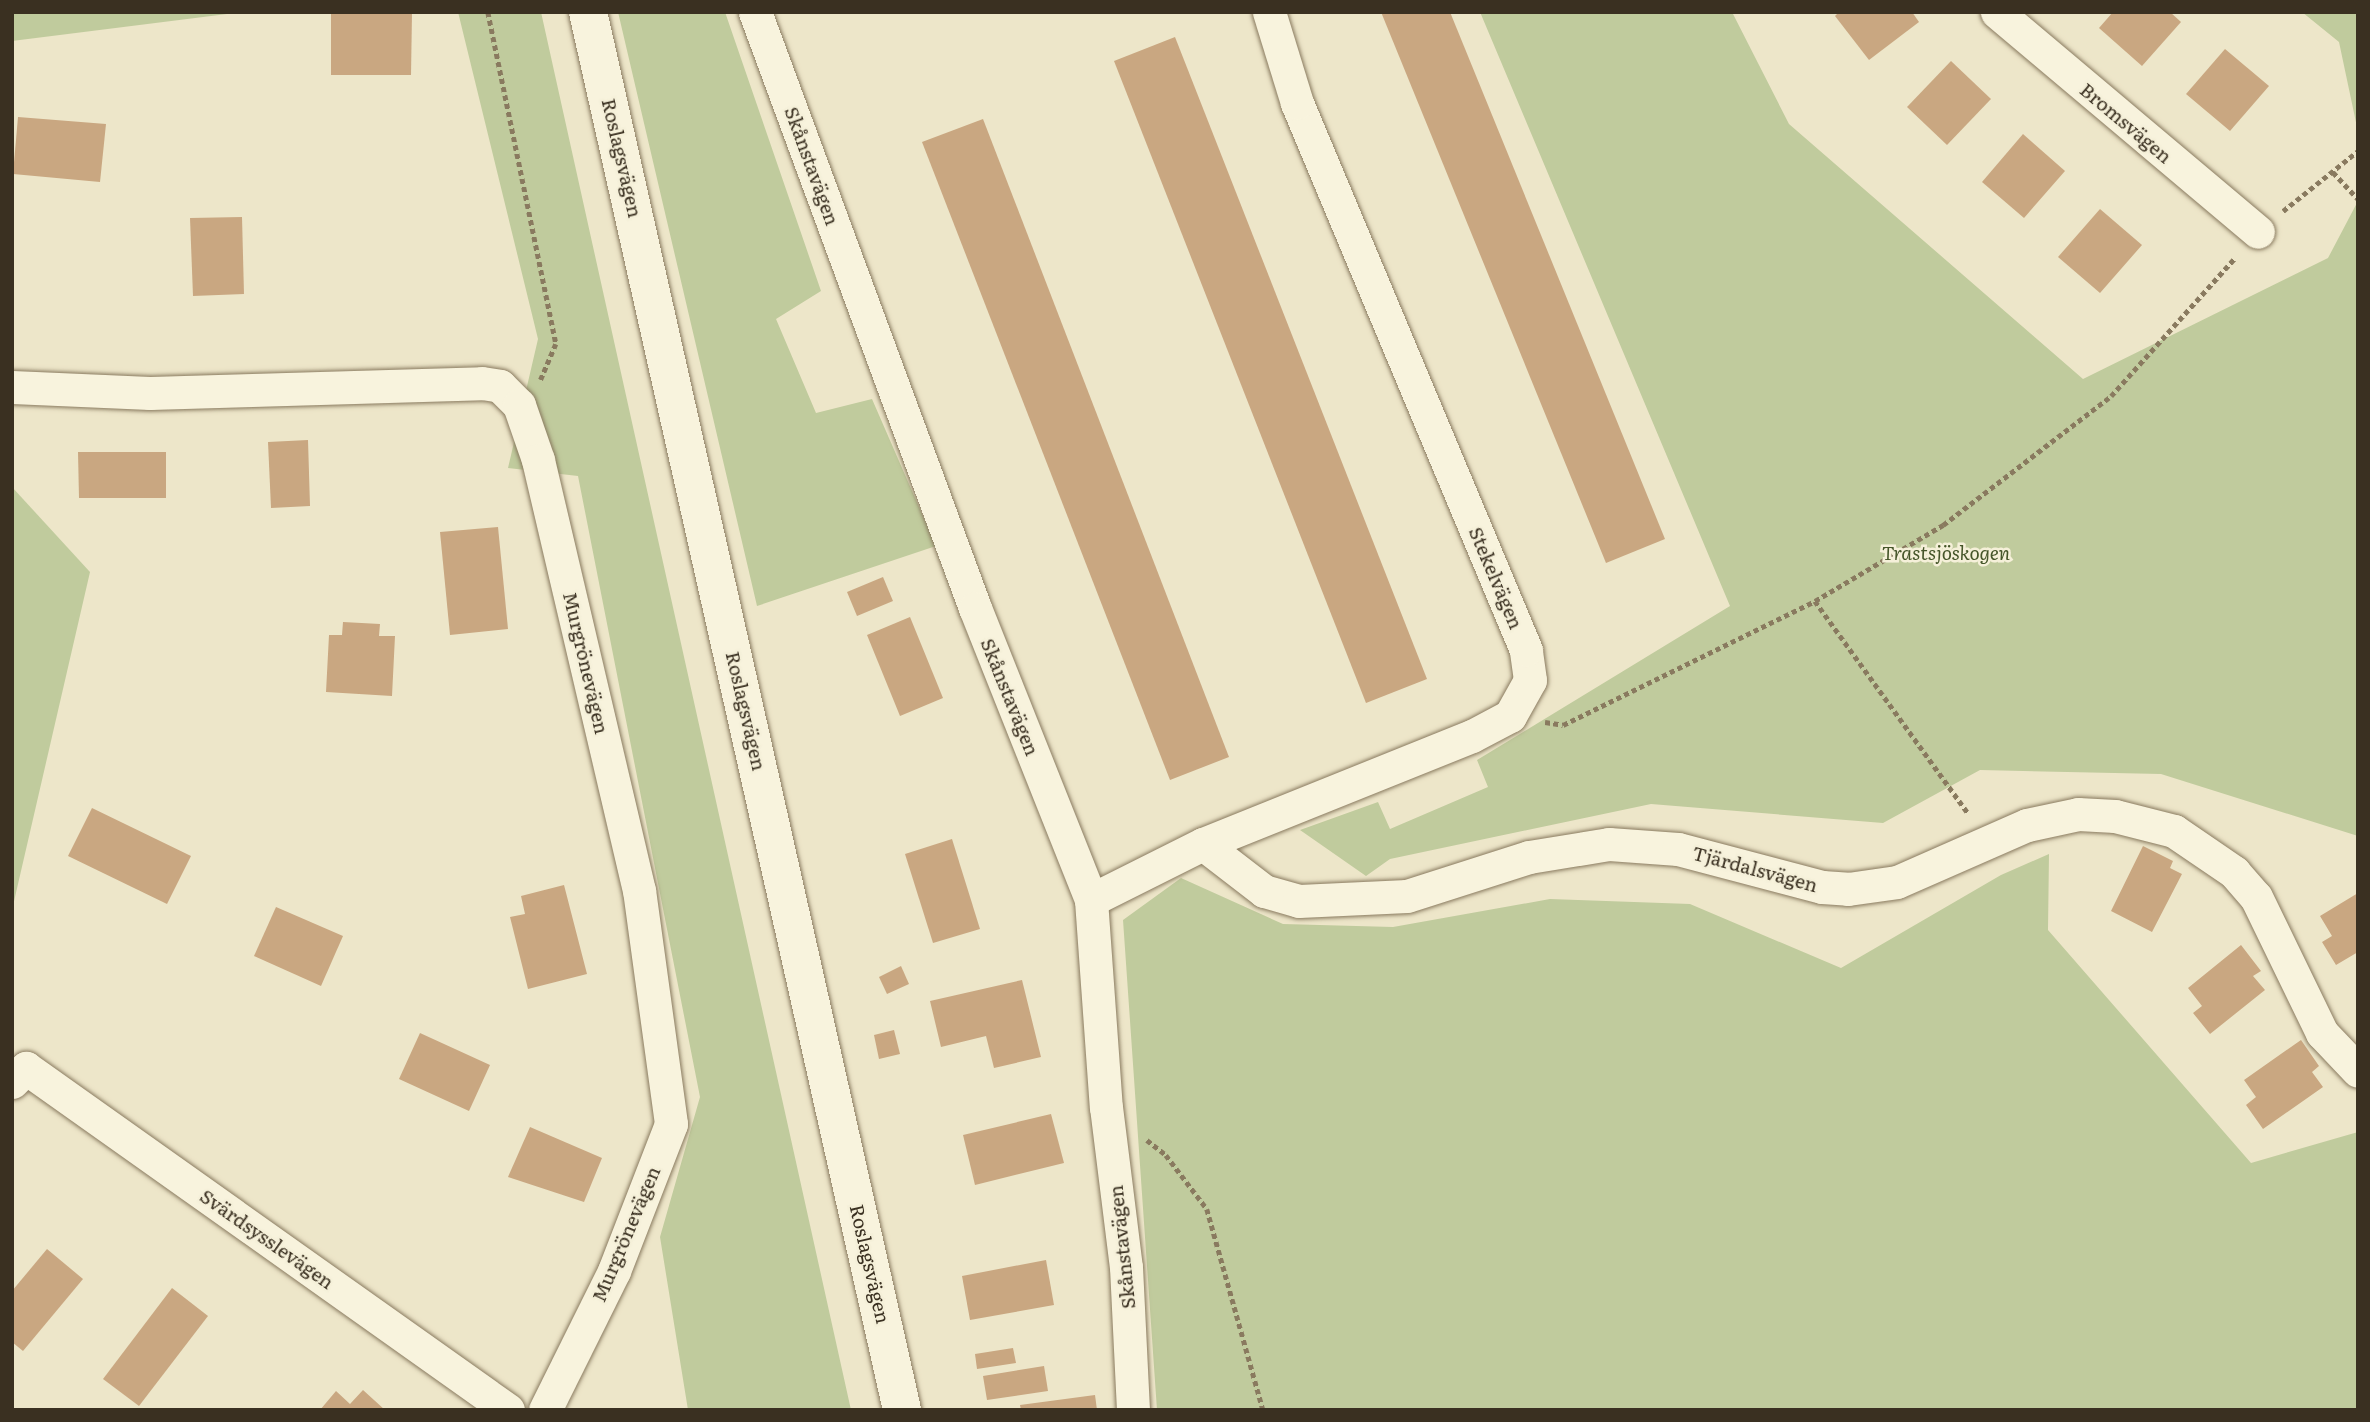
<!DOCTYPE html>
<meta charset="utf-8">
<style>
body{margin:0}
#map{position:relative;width:2370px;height:1422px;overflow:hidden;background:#ede6c9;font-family:Literata,serif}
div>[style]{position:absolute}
.green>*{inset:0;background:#c0cb9d}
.building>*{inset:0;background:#c9a781}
.path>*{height:4.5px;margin-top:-2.25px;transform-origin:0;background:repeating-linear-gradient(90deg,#897a5f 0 5px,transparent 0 8.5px)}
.roads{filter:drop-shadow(0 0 2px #897a5f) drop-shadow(0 0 2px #897a5f)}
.minor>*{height:33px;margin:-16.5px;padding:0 16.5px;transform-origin:16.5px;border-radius:16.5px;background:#f8f3dd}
.secondary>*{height:38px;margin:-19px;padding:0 19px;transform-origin:19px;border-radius:19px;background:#f8f3dd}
span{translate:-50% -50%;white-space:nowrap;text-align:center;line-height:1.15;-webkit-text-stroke:5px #f5f0d9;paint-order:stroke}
.street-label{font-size:19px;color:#3a3021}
.park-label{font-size:19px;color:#455529;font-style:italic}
.frame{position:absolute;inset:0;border:14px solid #3a3021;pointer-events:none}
</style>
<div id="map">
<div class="green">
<div style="clip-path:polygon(12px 12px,243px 12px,12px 41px)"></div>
<div style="clip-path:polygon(458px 12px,541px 12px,851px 1410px,688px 1410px,660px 1237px,700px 1097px,578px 476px,508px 468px,538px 339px)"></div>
<div style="clip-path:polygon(618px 12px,725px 12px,821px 291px,776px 319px,816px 413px,872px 399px,936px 546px,757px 606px)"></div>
<div style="clip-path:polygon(1480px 12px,1732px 12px,1789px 124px,2083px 379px,2328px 258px,2358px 201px,2358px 836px,2161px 774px,1980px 770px,1883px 823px,1651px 804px,1390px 859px,1366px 876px,1300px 830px,1378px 802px,1390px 829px,1488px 787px,1477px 760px,1730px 606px)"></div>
<div style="clip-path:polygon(2302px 12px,2358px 12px,2358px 132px,2339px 42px)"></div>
<div style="clip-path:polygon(12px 487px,90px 572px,12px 910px)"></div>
<div style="clip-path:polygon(2049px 854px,2048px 930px,2251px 1163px,2358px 1132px,2358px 1410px,1157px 1410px,1123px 920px,1181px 878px,1283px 924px,1393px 927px,1550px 899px,1690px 904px,1841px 968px,2001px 875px)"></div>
</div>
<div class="building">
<div style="clip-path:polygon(1381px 12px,1450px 12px,1665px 539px,1606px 563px)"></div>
<div style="clip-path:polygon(1839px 12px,1912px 12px,1919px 22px,1869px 60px,1835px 16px)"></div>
<div style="clip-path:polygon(2113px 12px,2170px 12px,2181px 22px,2142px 66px,2099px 28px)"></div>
<div style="clip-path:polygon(331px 13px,412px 13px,411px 75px,331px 75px)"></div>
<div style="clip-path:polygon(1175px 37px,1427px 679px,1366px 703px,1114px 61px)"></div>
<div style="clip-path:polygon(2225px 49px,2269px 86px,2230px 131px,2186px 94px)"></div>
<div style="clip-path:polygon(1951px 61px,1991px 99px,1947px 145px,1907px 107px)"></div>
<div style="clip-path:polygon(18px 117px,106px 124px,100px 182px,13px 174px)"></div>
<div style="clip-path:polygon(983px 119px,1229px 757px,1170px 780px,922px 142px)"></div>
<div style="clip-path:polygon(2023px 134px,2065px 171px,2024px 218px,1982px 182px)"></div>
<div style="clip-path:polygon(2100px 209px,2142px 245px,2100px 293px,2058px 257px)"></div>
<div style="clip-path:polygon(242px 217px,244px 294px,193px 296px,190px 218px)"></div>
<div style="clip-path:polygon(308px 440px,310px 506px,271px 508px,268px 442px)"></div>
<div style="clip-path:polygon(78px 452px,166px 452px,166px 498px,79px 498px)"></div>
<div style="clip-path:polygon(498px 527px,508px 629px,450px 635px,440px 532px)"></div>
<div style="clip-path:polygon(883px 577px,893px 601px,857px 616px,847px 592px)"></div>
<div style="clip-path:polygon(910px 617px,943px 698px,900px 716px,867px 635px)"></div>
<div style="clip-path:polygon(343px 622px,380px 624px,379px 636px,395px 636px,392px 696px,326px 692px,329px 635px,342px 635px)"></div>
<div style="clip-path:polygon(92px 808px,191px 856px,167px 904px,68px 856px)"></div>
<div style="clip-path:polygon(952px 839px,980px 929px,933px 943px,905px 854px)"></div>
<div style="clip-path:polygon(2143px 846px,2173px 861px,2170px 868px,2182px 874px,2152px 932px,2111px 911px)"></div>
<div style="clip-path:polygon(564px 885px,587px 974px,528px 989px,510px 917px,525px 914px,521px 896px)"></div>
<div style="clip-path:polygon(2358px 893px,2358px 952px,2336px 965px,2322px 942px,2332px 936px,2320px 916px)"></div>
<div style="clip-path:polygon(276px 907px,343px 936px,321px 986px,254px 956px)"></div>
<div style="clip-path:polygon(2241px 945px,2261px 971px,2253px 976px,2265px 990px,2210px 1034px,2193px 1013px,2202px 1006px,2188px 988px)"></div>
<div style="clip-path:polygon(901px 966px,909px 984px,887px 994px,879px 977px)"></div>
<div style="clip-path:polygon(1022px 980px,1041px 1057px,994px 1068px,986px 1036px,941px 1047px,930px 1001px)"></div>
<div style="clip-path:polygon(894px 1030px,900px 1054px,879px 1059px,874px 1035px)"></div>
<div style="clip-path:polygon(420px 1033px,490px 1065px,469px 1111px,399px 1079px)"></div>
<div style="clip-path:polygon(2301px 1040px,2319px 1066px,2312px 1072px,2323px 1087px,2263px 1129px,2246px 1105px,2256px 1097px,2244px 1080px)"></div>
<div style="clip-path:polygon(1051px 1114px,1064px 1163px,975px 1185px,963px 1135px)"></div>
<div style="clip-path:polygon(530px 1127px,602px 1158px,584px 1202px,508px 1177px)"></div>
<div style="clip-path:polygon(47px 1249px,83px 1279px,23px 1351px,12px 1342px,12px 1291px)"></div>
<div style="clip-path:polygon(1046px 1260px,1054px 1305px,970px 1320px,962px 1276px)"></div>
<div style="clip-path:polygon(172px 1288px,208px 1316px,139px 1406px,103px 1379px)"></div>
<div style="clip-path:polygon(1013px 1348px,1016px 1363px,977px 1369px,975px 1354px)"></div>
<div style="clip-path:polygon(1044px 1366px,1048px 1391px,987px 1400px,983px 1376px)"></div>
<div style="clip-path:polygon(363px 1390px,385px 1410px,320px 1410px,336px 1391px,350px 1404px)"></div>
<div style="clip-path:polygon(1095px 1395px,1097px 1410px,1021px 1410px,1020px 1405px)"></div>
</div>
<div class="path">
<div style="left:488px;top:12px;width:339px;rotate:78.4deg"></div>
<div style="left:556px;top:344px;width:39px;rotate:113deg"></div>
<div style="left:2333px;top:172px;width:37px;rotate:47deg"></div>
<div style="left:2283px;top:211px;width:96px;rotate:-38.7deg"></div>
<div style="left:1815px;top:601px;width:261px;rotate:54.2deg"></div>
<div style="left:1545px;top:722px;width:18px;rotate:9deg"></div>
<div style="left:1563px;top:725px;width:281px;rotate:-26.2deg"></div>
<div style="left:1815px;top:601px;width:149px;rotate:-30.7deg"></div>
<div style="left:1943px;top:525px;width:212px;rotate:-37.5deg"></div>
<div style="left:2111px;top:396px;width:186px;rotate:-48.1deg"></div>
<div style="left:1147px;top:1140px;width:24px;rotate:38deg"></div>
<div style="left:1166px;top:1155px;width:68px;rotate:52.8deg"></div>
<div style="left:1207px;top:1209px;width:209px;rotate:74.4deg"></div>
</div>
<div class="roads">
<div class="minor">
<div style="left:755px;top:12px;width:635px;rotate:69.74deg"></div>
<div style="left:975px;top:608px;width:314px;rotate:68.3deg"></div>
<div style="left:1091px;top:900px;width:208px;rotate:85.9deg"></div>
<div style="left:1106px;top:1107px;width:161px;rotate:82.9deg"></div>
<div style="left:1126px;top:1267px;width:143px;rotate:87.2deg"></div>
<div style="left:1997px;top:12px;width:341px;rotate:40.1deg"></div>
<div style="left:12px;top:387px;width:138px;rotate:2.5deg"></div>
<div style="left:150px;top:393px;width:332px;rotate:-1.7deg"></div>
<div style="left:482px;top:383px;width:18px;rotate:9deg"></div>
<div style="left:500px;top:386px;width:27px;rotate:45deg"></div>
<div style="left:519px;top:405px;width:58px;rotate:70.9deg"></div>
<div style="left:538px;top:460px;width:442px;rotate:76.8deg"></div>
<div style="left:639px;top:890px;width:236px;rotate:82.2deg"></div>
<div style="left:671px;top:1124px;width:158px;rotate:111.2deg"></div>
<div style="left:614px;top:1271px;width:155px;rotate:116.4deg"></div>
<div style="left:1203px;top:844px;width:77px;rotate:37.6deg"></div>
<div style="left:1264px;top:891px;width:36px;rotate:16deg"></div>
<div style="left:1299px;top:901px;width:108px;rotate:-2.7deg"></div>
<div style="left:1407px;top:896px;width:128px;rotate:-17.7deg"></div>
<div style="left:1529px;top:857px;width:81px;rotate:-9.2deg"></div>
<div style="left:1609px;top:844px;width:69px;rotate:4.1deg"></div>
<div style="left:1678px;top:849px;width:149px;rotate:14.8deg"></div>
<div style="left:1822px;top:887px;width:26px;rotate:4deg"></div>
<div style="left:1848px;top:889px;width:49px;rotate:-8.1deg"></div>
<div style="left:1897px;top:882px;width:142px;rotate:-23.7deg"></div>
<div style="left:2027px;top:825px;width:52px;rotate:-12.2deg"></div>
<div style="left:2078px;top:814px;width:37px;rotate:3deg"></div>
<div style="left:2115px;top:816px;width:61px;rotate:14.3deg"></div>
<div style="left:2174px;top:831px;width:73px;rotate:34.3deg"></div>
<div style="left:2234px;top:872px;width:33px;rotate:49deg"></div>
<div style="left:2256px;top:897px;width:151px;rotate:64.1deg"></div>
<div style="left:2322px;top:1033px;width:52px;rotate:46.5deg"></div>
<div style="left:1091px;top:900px;width:125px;rotate:-26.6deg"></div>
<div style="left:1203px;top:844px;width:290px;rotate:-21.9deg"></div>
<div style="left:1472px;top:736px;width:43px;rotate:-27.8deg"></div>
<div style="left:1510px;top:716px;width:41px;rotate:-60.9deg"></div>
<div style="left:1530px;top:680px;width:30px;rotate:-98deg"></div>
<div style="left:1526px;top:650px;width:593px;rotate:-112.72deg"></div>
<div style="left:1297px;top:103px;width:95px;rotate:-107.1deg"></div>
<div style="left:12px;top:1082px;width:20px;rotate:-45deg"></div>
<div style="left:26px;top:1068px;width:591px;rotate:35.36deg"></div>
</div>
<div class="secondary">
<div style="left:588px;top:12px;width:1433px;rotate:77.34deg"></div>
</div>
</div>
<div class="street-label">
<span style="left:2126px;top:123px;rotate:40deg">Bromsvägen</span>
<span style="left:622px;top:158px;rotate:77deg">Roslagsvägen</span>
<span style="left:812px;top:166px;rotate:70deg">Skånstavägen</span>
<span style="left:1496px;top:578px;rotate:67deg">Stekelvägen</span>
<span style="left:586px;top:663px;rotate:77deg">Murgrönevägen</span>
<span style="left:1010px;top:697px;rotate:68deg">Skånstavägen</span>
<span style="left:746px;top:711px;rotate:77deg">Roslagsvägen</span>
<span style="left:1755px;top:869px;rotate:15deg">Tjärdalsvägen</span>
<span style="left:626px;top:1234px;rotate:-67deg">Murgrönevägen</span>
<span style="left:267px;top:1239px;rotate:35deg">Svärdsysslevägen</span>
<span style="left:1122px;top:1247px;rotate:-96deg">Skånstavägen</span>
<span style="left:870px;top:1264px;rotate:77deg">Roslagsvägen</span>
</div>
<div class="park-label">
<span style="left:1946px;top:553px">Trastsjöskogen</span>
</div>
<div class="frame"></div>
</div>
